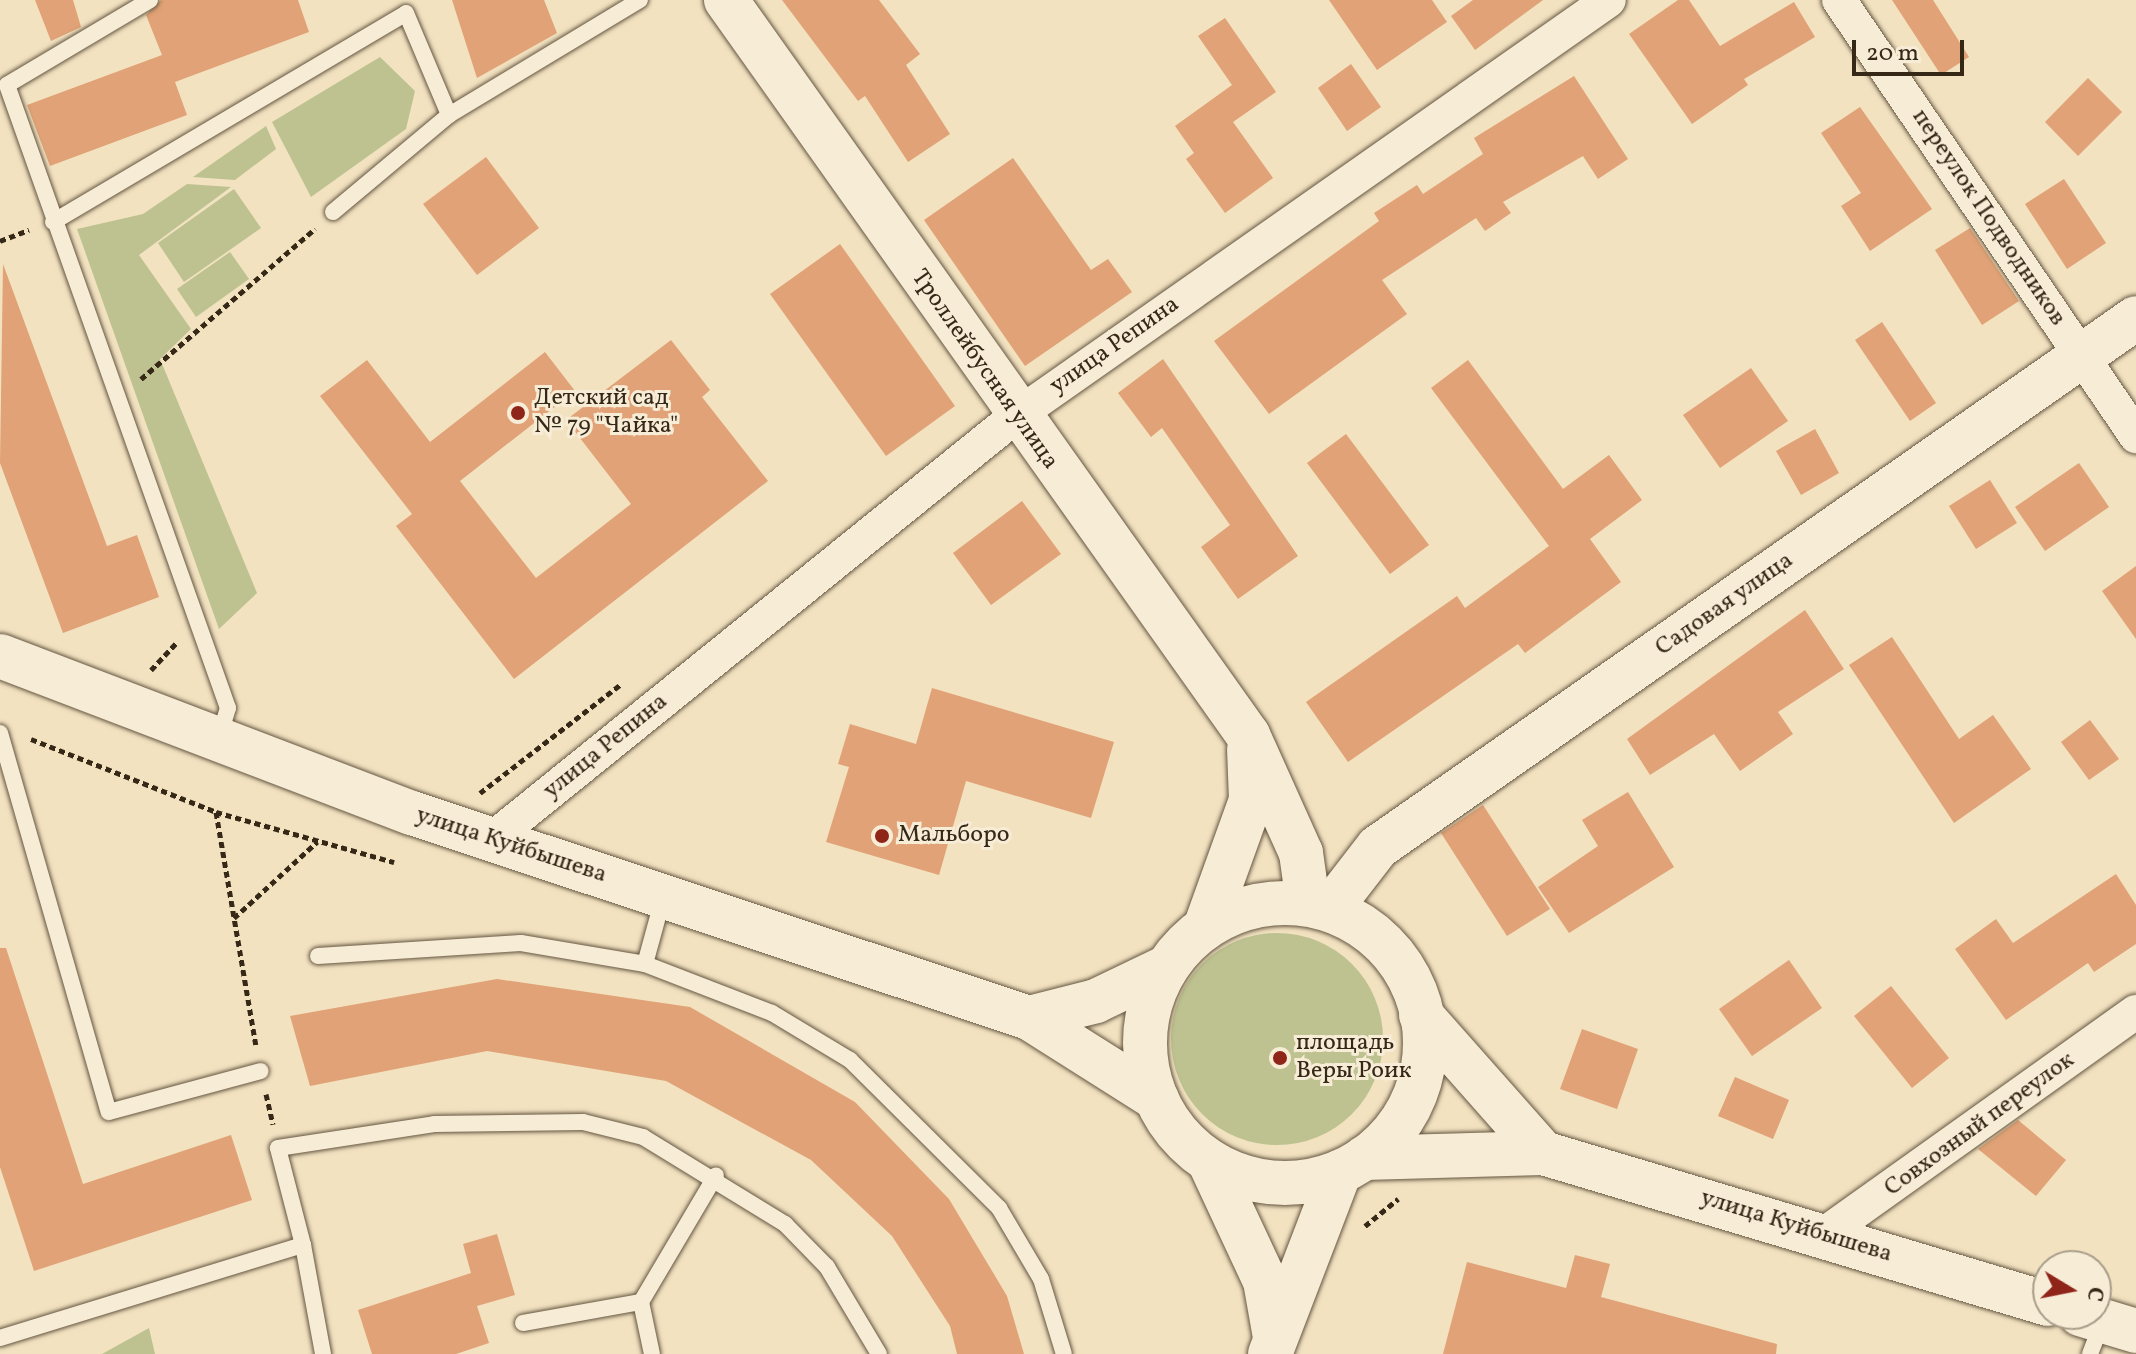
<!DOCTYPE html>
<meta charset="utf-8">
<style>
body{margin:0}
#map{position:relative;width:2136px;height:1354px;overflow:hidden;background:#f2e2c0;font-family:Vollkorn,serif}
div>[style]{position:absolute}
.green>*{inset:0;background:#bdc290}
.round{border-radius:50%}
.building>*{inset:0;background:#e0a276}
.path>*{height:5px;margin-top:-2.5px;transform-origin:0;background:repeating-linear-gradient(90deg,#352817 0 6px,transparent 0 10px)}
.roads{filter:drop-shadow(0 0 2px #645641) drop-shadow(0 0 2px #645641)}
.service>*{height:16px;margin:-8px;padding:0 8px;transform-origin:8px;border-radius:8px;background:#f7ecd6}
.minor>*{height:34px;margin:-17px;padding:0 17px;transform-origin:17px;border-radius:17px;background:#f7ecd6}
.secondary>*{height:44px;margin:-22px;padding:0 22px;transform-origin:22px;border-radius:22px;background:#f7ecd6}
.secondary>.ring{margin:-22px;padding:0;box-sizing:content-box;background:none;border:44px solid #f7ecd6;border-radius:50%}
.dots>*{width:22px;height:22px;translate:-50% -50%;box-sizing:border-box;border:4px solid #f7ecd6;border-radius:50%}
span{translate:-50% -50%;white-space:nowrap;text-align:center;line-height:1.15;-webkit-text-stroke:6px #f7ecd6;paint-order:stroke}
.street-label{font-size:24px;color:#352817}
.poi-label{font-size:24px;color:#352817}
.left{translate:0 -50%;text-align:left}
.north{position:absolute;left:2032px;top:1250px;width:80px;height:80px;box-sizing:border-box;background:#f7ecd6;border:2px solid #a99e8a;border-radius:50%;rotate:100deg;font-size:22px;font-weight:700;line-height:32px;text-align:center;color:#352817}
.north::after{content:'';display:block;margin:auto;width:28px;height:36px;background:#8f2418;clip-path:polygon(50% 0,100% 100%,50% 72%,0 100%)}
.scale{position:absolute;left:1852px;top:40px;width:112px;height:36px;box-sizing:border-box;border:4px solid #352817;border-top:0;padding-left:10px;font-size:24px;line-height:28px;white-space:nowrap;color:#352817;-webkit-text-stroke:6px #f7ecd6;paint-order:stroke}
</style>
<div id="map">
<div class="green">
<div style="clip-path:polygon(380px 57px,415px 91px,406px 129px,311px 197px,272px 122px)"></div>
<div style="clip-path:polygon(266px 126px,276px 149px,235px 180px,193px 177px)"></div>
<div style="clip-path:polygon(187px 184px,231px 187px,139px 255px,191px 329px,160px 359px,257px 593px,219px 629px,77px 229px,143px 214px)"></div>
<div style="clip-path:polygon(234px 189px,261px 228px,184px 282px,158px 243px)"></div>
<div style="clip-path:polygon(230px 252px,249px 279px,196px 317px,177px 289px)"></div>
<div class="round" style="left:1171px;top:933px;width:212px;height:212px"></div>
<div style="clip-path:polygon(149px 1328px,155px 1354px,102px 1354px)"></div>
</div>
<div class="building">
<div style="clip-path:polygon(35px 0,73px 0,81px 27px,51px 41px)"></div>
<div style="clip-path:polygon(161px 0,298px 0,309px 32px,175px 82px,187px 115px,50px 166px,27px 105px,162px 55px,146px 15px)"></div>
<div style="clip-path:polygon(452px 0,544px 0,557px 33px,477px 78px)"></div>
<div style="clip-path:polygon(782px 0,879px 0,920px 54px,906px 65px,950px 134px,908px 162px,865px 96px,858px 101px)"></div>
<div style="clip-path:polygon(1329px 0,1432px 0,1447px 22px,1377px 70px)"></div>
<div style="clip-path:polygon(1473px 0,1543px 0,1475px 50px,1451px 16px)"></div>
<div style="clip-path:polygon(1678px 0,1689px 0,1720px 46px,1794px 2px,1815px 37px,1744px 79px,1748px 85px,1692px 124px,1629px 34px)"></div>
<div style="clip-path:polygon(1892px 0,1933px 0,1969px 57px,1941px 75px)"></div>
<div style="clip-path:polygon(1225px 18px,1276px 92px,1233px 122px,1273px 178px,1225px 213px,1186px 159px,1194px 153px,1175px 126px,1232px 85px,1198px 36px)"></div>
<div style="clip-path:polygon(1351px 64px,1381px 107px,1347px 131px,1318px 88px)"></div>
<div style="clip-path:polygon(1574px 76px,1628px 159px,1598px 179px,1583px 156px,1503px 202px,1511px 213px,1485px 231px,1476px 218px,1382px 280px,1407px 314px,1269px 414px,1214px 341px,1379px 221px,1374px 213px,1417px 185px,1423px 194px,1483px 154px,1474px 138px)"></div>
<div style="clip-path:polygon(2088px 78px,2122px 112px,2078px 156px,2045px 122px)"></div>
<div style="clip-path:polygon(1860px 107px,1932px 209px,1870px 251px,1841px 206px,1861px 193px,1821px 133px)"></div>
<div style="clip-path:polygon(486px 157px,539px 228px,477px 275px,423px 204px)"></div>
<div style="clip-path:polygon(1013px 158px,1091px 270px,1108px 259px,1132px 292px,1025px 366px,924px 220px)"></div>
<div style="clip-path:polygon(2064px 179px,2106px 243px,2067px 269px,2025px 204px)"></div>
<div style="clip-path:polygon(1970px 228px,2019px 301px,1982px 325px,1935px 250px)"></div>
<div style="clip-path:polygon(840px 244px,955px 406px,886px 456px,770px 294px)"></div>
<div style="clip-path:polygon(3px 264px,107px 546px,137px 535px,159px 597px,63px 633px,0 463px)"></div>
<div style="clip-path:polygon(1882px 322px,1936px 403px,1910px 421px,1855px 340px)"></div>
<div style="clip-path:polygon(671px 340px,710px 390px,702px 397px,768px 481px,514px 679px,396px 526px,412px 514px,320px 396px,367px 360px,430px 442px,545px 352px,575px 391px,460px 481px,536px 578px,631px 504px,566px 420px)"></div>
<div style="clip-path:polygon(1163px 359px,1298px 556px,1238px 599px,1201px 547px,1230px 525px,1162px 428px,1151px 437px,1118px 393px)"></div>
<div style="clip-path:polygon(1468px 360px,1563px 489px,1609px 455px,1642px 500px,1590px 539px,1621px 582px,1525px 653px,1518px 644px,1348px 762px,1306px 702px,1457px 596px,1465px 608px,1549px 546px,1431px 388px)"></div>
<div style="clip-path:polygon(1751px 368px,1788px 421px,1720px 468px,1683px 415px)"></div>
<div style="clip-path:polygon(1815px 429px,1839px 473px,1801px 495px,1776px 451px)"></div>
<div style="clip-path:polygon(1346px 434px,1429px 545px,1390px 574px,1307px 463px)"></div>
<div style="clip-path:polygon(2079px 463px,2109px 507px,2045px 551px,2015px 507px)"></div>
<div style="clip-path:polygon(1990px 480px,2017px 523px,1976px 549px,1949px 506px)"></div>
<div style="clip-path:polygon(1022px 501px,1061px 554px,991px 605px,953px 553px)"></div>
<div style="clip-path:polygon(2136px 566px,2136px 639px,2102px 591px)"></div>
<div style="clip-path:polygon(1805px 610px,1844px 669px,1778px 712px,1793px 734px,1740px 771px,1714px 734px,1650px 775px,1627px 739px)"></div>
<div style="clip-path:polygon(1892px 637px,1959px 739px,1993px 715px,2031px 769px,1954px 823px,1849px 665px)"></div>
<div style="clip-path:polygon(932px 688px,1114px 742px,1091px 818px,966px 781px,939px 875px,826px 842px,849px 767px,838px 764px,850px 724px,916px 744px)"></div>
<div style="clip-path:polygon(2090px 720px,2119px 759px,2089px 780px,2061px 742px)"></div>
<div style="clip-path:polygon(1628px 792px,1674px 867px,1569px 933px,1538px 887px,1598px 846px,1582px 820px)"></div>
<div style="clip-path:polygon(1483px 805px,1550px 909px,1507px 936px,1441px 833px)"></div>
<div style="clip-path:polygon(2116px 874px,2136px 905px,2136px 944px,2094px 972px,2088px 963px,2006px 1020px,1955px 949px,1996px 919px,2013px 943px)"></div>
<div style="clip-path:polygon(0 948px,6px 948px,83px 1184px,231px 1135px,252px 1200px,34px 1271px,0 1167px)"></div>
<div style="clip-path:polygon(1789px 960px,1822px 1008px,1752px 1056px,1719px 1009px)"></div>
<div style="clip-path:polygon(497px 979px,690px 1007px,855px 1102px,949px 1199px,1007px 1296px,1024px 1354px,957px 1354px,950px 1326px,892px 1236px,811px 1160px,666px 1081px,487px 1051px,310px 1086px,290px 1016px)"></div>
<div style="clip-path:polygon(1891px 986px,1949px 1058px,1912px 1088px,1854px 1016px)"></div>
<div style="clip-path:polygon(1582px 1029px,1638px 1049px,1617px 1109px,1560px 1089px)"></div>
<div style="clip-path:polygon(1735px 1077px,1789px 1100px,1773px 1139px,1718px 1116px)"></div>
<div style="clip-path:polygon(2018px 1120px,2066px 1160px,2036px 1196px,1978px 1149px)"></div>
<div style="clip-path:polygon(497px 1234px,515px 1295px,477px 1306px,489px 1343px,456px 1354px,372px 1354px,358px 1310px,471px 1273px,463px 1244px)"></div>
<div style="clip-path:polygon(1575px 1255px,1610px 1264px,1601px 1297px,1777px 1344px,1776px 1354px,1443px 1354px,1467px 1262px,1566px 1288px)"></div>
</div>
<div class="path">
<div style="left:0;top:241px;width:31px;rotate:-21deg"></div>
<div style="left:141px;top:379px;width:230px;rotate:-40.8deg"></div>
<div style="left:151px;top:670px;width:38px;rotate:-47deg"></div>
<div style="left:31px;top:739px;width:199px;rotate:21.5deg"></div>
<div style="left:216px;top:812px;width:185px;rotate:15.7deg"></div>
<div style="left:480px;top:793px;width:178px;rotate:-37.7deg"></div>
<div style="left:216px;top:812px;width:236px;rotate:80.3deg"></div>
<div style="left:234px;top:918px;width:113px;rotate:-42.5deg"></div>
<div style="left:266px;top:1094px;width:31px;rotate:77deg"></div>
<div style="left:1365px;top:1226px;width:43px;rotate:-39.3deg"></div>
</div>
<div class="roads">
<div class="service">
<div style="left:150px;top:0;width:166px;rotate:149.3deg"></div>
<div style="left:7px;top:85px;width:661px;rotate:70.47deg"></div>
<div style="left:228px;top:708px;width:30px;rotate:107deg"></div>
<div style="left:333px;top:212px;width:151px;rotate:-39.9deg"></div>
<div style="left:449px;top:115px;width:223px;rotate:-31.1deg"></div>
<div style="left:53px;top:222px;width:410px;rotate:-30.6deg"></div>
<div style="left:406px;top:13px;width:111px;rotate:67.1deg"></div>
<div style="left:0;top:733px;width:394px;rotate:74deg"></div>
<div style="left:109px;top:1112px;width:157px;rotate:-15.1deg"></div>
<div style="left:318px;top:956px;width:203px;rotate:-3.7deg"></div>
<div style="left:521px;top:943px;width:126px;rotate:9.6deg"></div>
<div style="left:645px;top:964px;width:68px;rotate:-74.7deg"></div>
<div style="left:645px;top:964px;width:136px;rotate:21.1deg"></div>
<div style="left:772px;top:1013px;width:91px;rotate:31.1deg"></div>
<div style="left:850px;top:1060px;width:210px;rotate:44.8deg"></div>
<div style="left:999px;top:1208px;width:82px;rotate:59.4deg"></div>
<div style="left:1041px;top:1279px;width:78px;rotate:73deg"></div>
<div style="left:303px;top:1245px;width:100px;rotate:-104.5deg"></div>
<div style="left:278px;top:1148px;width:158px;rotate:-8.7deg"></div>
<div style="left:434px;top:1124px;width:149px;rotate:-0.8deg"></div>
<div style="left:583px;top:1122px;width:62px;rotate:14deg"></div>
<div style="left:643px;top:1137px;width:167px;rotate:31.5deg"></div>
<div style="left:785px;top:1224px;width:60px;rotate:45.7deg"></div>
<div style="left:827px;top:1267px;width:101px;rotate:59.1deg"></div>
<div style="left:641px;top:1302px;width:147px;rotate:-59.4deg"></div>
<div style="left:523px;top:1323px;width:120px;rotate:-10.1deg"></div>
<div style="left:641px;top:1302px;width:53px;rotate:78.1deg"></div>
<div style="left:0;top:1338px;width:317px;rotate:-17.1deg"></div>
<div style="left:303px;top:1245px;width:111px;rotate:79.6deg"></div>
<div style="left:2090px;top:1354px;width:34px;rotate:-69deg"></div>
</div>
<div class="minor">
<div style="left:1839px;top:0;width:528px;rotate:55.74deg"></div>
<div style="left:492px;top:839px;width:673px;rotate:-38.91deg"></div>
<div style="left:1016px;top:416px;width:724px;rotate:-35.05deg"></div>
<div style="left:1823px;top:1235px;width:384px;rotate:-35.5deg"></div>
</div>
<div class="secondary">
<div style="left:726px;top:0;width:902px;rotate:54.62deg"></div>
<div style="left:1248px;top:735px;width:129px;rotate:65.8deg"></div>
<div style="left:1301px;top:853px;width:50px;rotate:82deg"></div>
<div style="left:0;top:656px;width:441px;rotate:20.9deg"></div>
<div style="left:412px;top:813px;width:650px;rotate:18.38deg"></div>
<div style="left:1029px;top:1018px;width:151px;rotate:32.3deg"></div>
<div class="ring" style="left:1145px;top:903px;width:236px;height:236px"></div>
<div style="left:1330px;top:909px;width:78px;rotate:-52.3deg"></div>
<div style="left:1378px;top:847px;width:924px;rotate:-34.91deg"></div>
<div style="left:1205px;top:928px;width:136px;rotate:-70.2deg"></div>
<div style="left:1251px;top:800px;width:51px;rotate:-92.2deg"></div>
<div style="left:1421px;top:1015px;width:184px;rotate:48.5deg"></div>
<div style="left:1029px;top:1018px;width:69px;rotate:-14.2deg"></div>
<div style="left:1096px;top:1001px;width:79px;rotate:-25.6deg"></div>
<div style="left:1364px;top:1158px;width:179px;rotate:-1.6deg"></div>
<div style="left:1543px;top:1153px;width:527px;rotate:16.65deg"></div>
<div style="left:1209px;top:1161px;width:132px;rotate:65deg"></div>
<div style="left:1265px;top:1281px;width:57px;rotate:79.9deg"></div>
<div style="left:2080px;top:1314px;width:59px;rotate:16.9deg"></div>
<div style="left:1270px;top:1354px;width:195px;rotate:-69deg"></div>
</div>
</div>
<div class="dots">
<div style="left:518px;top:413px;background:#8f2418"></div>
<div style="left:882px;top:836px;background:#8f2418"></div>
<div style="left:1280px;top:1058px;background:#8f2418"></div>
</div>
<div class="street-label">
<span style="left:1988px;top:218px;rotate:56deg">переулок Подводников</span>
<span style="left:1115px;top:346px;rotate:-35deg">улица Репина</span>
<span style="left:984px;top:370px;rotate:55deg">Троллейбусная улица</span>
<span style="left:1725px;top:605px;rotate:-35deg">Садовая улица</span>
<span style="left:606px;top:747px;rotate:-39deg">улица Репина</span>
<span style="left:511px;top:846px;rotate:18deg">улица Куйбышева</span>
<span style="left:1980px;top:1125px;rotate:-36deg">Совхозный переулок</span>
<span style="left:1796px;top:1227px;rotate:17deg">улица Куйбышева</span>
</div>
<div class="poi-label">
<span class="left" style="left:534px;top:413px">Детский сад<br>№ 79 "Чайка"</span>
<span class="left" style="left:898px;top:836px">Мальборо</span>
<span class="left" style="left:1296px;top:1058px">площадь<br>Веры Роик</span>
</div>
<div class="north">С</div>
<div class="scale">20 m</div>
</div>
